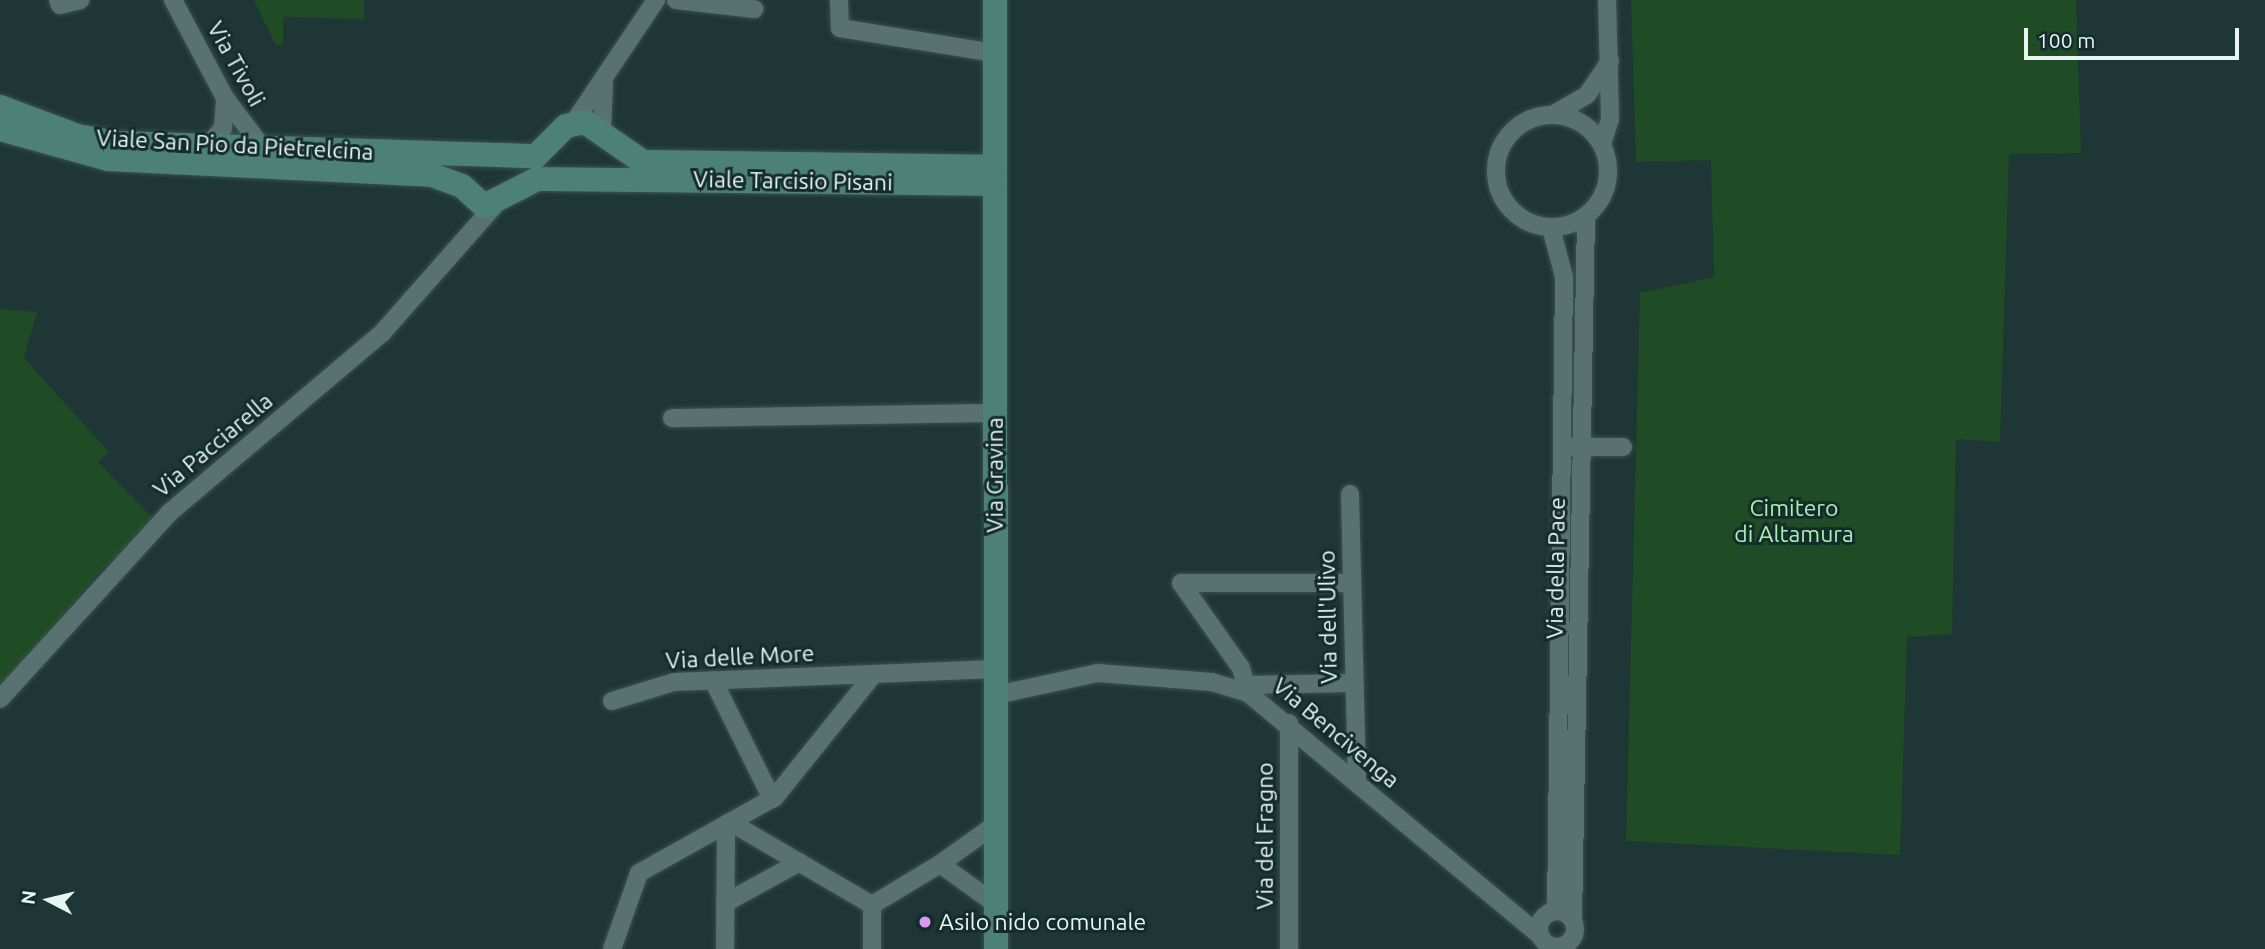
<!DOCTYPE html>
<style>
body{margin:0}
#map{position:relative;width:2265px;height:949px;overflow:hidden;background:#1e3636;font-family:Ubuntu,sans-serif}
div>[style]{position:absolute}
.green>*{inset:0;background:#1f4c24}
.roads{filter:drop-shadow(0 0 2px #3b5151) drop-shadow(0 0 2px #3b5151)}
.street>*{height:18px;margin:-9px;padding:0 9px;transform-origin:9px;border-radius:9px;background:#587271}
.street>.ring{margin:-9px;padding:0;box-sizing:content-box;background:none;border:18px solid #587271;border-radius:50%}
.secondary>*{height:24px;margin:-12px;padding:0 12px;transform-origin:12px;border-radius:12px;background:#4d8177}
.dots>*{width:19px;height:19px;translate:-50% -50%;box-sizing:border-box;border:4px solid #142c2c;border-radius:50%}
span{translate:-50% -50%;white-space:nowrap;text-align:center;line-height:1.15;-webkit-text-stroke:6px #142c2c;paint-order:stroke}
.street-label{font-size:23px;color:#e6f4f4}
.park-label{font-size:23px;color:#a7f0ab}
.poi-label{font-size:23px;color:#e6f4f4}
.left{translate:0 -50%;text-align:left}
.north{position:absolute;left:14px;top:865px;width:70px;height:70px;-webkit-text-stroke:5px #142c2c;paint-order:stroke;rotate:277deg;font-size:19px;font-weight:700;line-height:28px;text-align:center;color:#e6f4f4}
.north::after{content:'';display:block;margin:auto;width:24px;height:32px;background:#e6f4f4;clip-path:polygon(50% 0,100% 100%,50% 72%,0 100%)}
.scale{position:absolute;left:2024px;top:28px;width:215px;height:32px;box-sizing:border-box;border:4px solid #e6f4f4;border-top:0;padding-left:9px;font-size:21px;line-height:24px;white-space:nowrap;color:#e6f4f4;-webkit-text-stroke:5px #142c2c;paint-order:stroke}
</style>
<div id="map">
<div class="green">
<div style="clip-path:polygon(254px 0,364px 0,364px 19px,283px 17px,283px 46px,275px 44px)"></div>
<div style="clip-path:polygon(1631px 0,2076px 0,2081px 153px,2009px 154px,2000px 442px,1956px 439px,1952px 634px,1907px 637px,1900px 855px,1626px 841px,1640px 293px,1714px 277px,1711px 160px,1636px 162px)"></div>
<div style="clip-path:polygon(0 309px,37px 312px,24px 358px,109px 452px,98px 462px,156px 521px,100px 571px,0 690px)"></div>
</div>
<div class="roads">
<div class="street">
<div style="left:58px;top:0;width:5px;rotate:68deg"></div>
<div style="left:60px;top:5px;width:21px;rotate:-14deg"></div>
<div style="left:173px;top:0;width:111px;rotate:62deg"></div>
<div style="left:225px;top:98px;width:61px;rotate:52.9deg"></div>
<div style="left:676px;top:0;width:79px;rotate:6.6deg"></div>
<div style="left:839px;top:0;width:28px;rotate:88deg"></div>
<div style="left:840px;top:28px;width:157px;rotate:9.2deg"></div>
<div style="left:1554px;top:114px;width:38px;rotate:-30deg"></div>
<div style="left:1587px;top:95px;width:41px;rotate:-55.9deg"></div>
<div class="ring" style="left:1496px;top:115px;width:94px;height:94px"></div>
<div style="left:574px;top:122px;width:147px;rotate:-56.1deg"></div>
<div style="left:602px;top:130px;width:46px;rotate:-87.5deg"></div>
<div style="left:1602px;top:144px;width:26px;rotate:-72deg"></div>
<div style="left:1610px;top:119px;width:119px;rotate:-91.4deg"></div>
<div style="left:207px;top:146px;width:24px;rotate:-48deg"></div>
<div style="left:223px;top:128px;width:30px;rotate:-86deg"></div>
<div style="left:1551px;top:228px;width:51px;rotate:75.1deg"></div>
<div style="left:1564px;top:277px;width:634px;rotate:90.72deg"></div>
<div style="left:672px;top:418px;width:323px;rotate:-0.9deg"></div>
<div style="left:1571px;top:447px;width:52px"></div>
<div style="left:1350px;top:494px;width:287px;rotate:88.6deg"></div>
<div style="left:1181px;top:583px;width:171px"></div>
<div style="left:1181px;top:583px;width:104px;rotate:54.8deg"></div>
<div style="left:1241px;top:668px;width:26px;rotate:74deg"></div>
<div style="left:713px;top:680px;width:133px;rotate:63.6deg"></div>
<div style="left:1246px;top:685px;width:108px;rotate:-1.1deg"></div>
<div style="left:996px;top:695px;width:104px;rotate:-12.2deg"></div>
<div style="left:1098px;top:673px;width:114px;rotate:4.5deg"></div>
<div style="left:1212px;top:682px;width:38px;rotate:17deg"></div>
<div style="left:1248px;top:693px;width:379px;rotate:39.7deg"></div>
<div style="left:0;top:699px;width:251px;rotate:-47.7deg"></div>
<div style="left:169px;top:513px;width:279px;rotate:-40.2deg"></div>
<div style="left:382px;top:333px;width:169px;rotate:-48.6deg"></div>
<div style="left:612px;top:701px;width:65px;rotate:-17deg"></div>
<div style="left:674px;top:682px;width:322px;rotate:-2.3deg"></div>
<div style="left:730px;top:822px;width:164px;rotate:30.3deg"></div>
<div style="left:872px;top:905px;width:79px;rotate:-31.1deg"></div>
<div style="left:996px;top:824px;width:69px;rotate:144.5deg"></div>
<div style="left:940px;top:864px;width:70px;rotate:35.7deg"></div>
<div style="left:725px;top:903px;width:85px;rotate:-28.7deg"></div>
<div class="ring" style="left:1539px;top:911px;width:18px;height:18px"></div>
<div style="left:1573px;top:920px;width:703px;rotate:-88.94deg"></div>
<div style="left:612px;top:949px;width:81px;rotate:-70.4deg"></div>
<div style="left:639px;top:873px;width:156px;rotate:-29.2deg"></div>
<div style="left:775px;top:797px;width:156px;rotate:-51.2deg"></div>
<div style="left:725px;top:949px;width:125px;rotate:-89.5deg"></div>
<div style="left:872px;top:949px;width:44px;rotate:-90deg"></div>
<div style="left:1289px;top:949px;width:226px;rotate:-90deg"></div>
</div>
<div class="secondary">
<div style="left:995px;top:0;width:949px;rotate:89.94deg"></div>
<div style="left:0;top:107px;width:82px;rotate:20.6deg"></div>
<div style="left:77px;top:136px;width:41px;rotate:9.9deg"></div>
<div style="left:117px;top:143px;width:419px;rotate:1.8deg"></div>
<div style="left:536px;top:156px;width:42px;rotate:-45deg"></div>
<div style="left:566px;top:126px;width:19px;rotate:-12deg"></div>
<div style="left:585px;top:122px;width:70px;rotate:34.6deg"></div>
<div style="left:643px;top:162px;width:352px;rotate:0.8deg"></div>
<div style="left:0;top:129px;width:112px;rotate:15.5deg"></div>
<div style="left:108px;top:159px;width:324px;rotate:2.8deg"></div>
<div style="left:432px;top:175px;width:32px;rotate:20deg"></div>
<div style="left:462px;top:186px;width:30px;rotate:42deg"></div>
<div style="left:484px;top:206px;width:59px;rotate:-27deg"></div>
<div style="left:537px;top:179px;width:458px;rotate:0.6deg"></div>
</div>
</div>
<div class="dots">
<div style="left:925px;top:922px;background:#de98f3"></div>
</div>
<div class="street-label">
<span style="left:236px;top:64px;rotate:61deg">Via Tivoli</span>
<span style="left:235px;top:145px;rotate:3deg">Viale San Pio da Pietrelcina</span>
<span style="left:793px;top:181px;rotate:1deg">Viale Tarcisio Pisani</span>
<span style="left:213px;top:445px;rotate:-40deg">Via Pacciarella</span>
<span style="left:995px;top:475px;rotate:-90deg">Via Gravina</span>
<span style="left:1556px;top:568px;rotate:-89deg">Via della Pace</span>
<span style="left:1328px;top:617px;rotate:-91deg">Via dell'Ulivo</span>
<span style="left:740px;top:657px;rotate:-3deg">Via delle More</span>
<span style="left:1336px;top:733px;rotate:40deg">Via Bencivenga</span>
<span style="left:1265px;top:836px;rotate:-90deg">Via del Fragno</span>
</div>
<div class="park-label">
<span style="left:1794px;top:521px">Cimitero<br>di Altamura</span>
</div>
<div class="poi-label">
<span class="left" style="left:939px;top:922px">Asilo nido comunale</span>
</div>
<div class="north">N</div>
<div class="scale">100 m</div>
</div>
